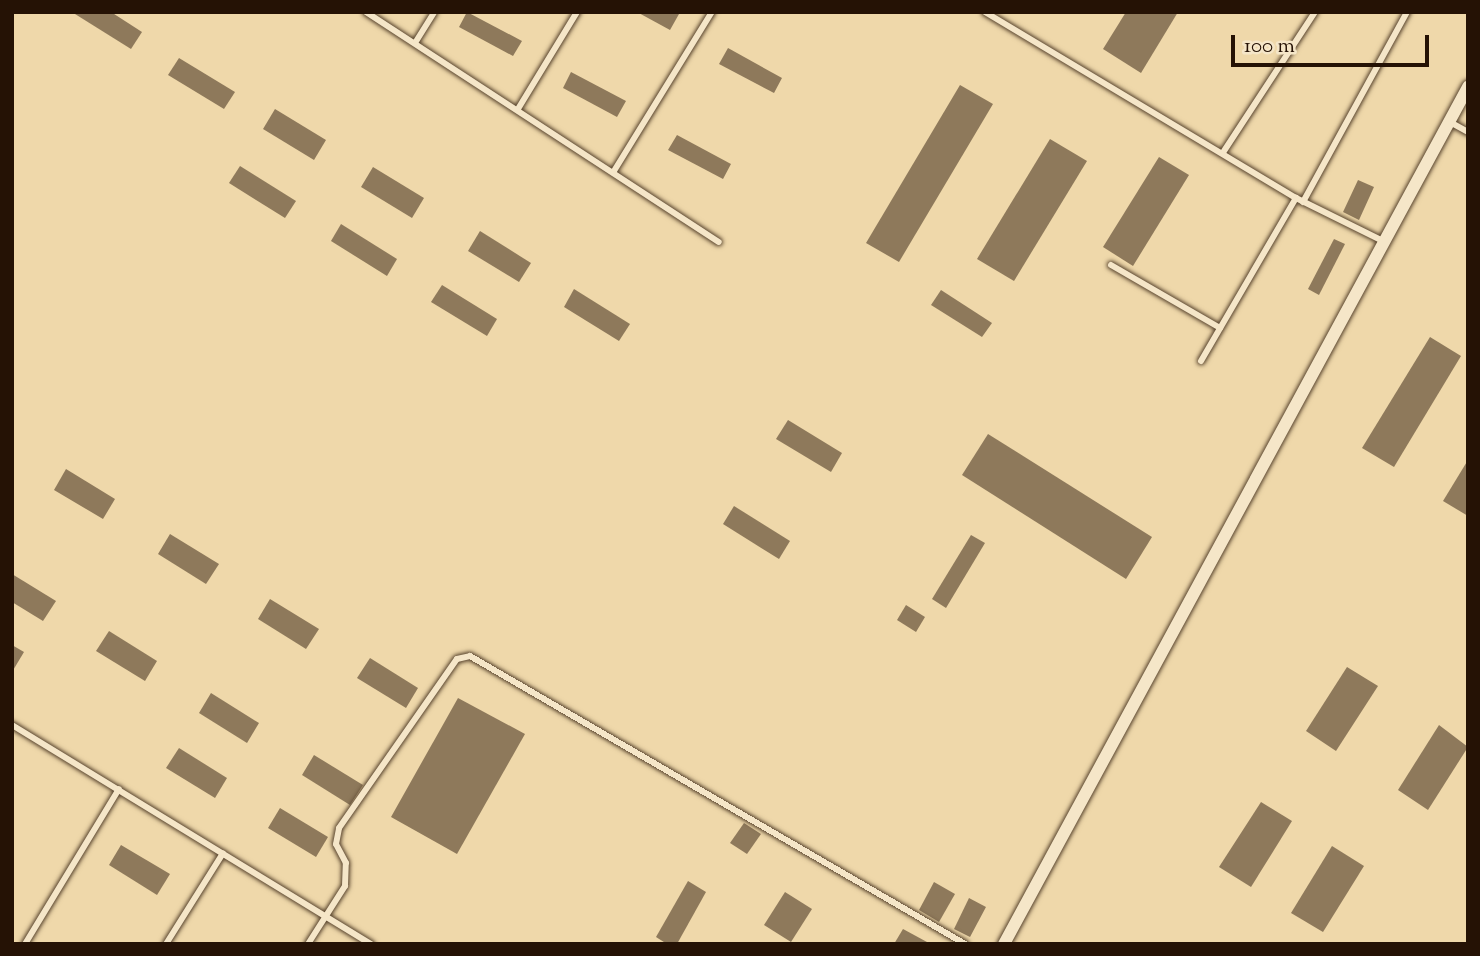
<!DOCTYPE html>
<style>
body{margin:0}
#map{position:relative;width:1480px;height:956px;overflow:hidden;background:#efd8aa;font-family:"Sorts Mill Goudy",serif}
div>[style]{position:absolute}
.building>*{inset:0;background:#8e795b}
.roads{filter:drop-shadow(0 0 2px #58442e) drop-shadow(0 0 2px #58442e)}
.lane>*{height:6px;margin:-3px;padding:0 3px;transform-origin:3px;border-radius:3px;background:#f5e6c8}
.street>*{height:12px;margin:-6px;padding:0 6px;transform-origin:6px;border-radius:6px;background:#f5e6c8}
span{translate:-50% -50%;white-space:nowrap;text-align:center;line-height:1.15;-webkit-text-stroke:6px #f5e6c8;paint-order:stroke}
.frame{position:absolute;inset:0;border:14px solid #251205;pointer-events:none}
.scale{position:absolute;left:1231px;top:35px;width:198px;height:32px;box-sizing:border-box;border:4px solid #251205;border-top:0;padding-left:9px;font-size:21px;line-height:24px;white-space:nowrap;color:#251205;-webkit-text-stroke:5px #f5e6c8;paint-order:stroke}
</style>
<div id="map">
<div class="building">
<div style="clip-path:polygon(111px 12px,142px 32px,131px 49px,75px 14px)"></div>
<div style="clip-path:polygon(467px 12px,522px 41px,513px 56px,459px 27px)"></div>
<div style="clip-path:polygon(637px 12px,675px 12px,679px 14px,670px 30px)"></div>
<div style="clip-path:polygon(1126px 12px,1178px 12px,1141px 73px,1103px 49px)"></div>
<div style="clip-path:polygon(728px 48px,782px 78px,774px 93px,719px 64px)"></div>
<div style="clip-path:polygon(179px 58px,235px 92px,224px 109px,168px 75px)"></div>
<div style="clip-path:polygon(571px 72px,626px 101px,617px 117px,563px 88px)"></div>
<div style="clip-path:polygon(960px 85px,993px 104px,899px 262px,866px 243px)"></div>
<div style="clip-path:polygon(275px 109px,326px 140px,314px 160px,263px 129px)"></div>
<div style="clip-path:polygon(677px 135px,731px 164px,723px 179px,668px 150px)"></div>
<div style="clip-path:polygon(1050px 139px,1087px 161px,1014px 281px,977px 259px)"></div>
<div style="clip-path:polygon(1159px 157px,1189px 175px,1133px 266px,1103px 247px)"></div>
<div style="clip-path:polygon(240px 166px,296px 201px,285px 218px,229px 183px)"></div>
<div style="clip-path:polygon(373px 167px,424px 198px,412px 218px,361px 187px)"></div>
<div style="clip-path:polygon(1358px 180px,1374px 187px,1359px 220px,1343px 212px)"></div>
<div style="clip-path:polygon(341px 224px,397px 259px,387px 276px,331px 241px)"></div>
<div style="clip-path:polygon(480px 231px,531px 263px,519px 282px,468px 251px)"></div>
<div style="clip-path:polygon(1334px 239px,1345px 244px,1319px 295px,1308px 289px)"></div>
<div style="clip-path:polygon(442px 285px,497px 319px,487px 336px,431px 302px)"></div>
<div style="clip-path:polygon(574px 289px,630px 324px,619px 341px,564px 307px)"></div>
<div style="clip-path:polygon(941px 290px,992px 323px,982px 337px,931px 305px)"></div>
<div style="clip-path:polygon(1430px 337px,1461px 356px,1394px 467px,1362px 448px)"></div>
<div style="clip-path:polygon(788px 420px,842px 453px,831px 472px,776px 439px)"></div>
<div style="clip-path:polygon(988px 434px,1152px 537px,1126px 579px,962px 475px)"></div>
<div style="clip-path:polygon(1468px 460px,1468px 516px,1443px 501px)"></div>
<div style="clip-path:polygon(66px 469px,115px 499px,103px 519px,54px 490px)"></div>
<div style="clip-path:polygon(734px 506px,790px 541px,779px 559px,723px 524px)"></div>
<div style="clip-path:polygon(170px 534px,219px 564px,206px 584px,158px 554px)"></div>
<div style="clip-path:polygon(971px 535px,985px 543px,946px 608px,932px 599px)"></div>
<div style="clip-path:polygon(12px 574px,56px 601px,43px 621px,12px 602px)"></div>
<div style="clip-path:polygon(270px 599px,319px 629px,306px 649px,258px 619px)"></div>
<div style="clip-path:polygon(906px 605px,925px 617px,916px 632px,897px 620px)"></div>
<div style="clip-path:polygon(109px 631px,157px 661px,145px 681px,96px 651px)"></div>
<div style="clip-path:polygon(12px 645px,24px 652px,12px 672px)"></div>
<div style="clip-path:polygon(370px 658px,418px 688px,406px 708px,357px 678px)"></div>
<div style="clip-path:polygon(1347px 667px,1378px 686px,1336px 751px,1306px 731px)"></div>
<div style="clip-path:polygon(211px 693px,259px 723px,247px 743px,199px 713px)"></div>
<div style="clip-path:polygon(458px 698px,525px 734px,457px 854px,391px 817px)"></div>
<div style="clip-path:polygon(1439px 725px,1468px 747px,1428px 810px,1398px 790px)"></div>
<div style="clip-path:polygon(179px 748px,227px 778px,215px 798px,166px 768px)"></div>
<div style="clip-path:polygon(314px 755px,363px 785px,350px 805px,302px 775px)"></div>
<div style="clip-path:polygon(1261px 802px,1292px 821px,1251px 887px,1219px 867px)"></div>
<div style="clip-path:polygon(280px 808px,328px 837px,316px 857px,268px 828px)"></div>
<div style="clip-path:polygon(744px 823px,761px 834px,747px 854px,730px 843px)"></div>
<div style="clip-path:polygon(121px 845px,170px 874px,157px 895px,109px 865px)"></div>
<div style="clip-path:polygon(1332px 846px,1364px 866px,1323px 932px,1291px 913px)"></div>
<div style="clip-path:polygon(688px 881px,706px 892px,677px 944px,667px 944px,656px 937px)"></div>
<div style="clip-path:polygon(934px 882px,955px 894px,939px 922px,919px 910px)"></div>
<div style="clip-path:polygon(785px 892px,812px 909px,791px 942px,764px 925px)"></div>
<div style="clip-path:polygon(969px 898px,986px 907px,970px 937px,954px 929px)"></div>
<div style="clip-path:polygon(903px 929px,927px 942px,926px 944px,894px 944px)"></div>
</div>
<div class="roads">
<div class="lane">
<div style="left:366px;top:12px;width:421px;rotate:33.1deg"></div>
<div style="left:985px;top:12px;width:362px;rotate:30.9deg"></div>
<div style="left:1296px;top:198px;width:97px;rotate:26.3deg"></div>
<div style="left:415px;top:43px;width:36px;rotate:-58deg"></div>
<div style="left:518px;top:109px;width:114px;rotate:-58.7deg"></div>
<div style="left:1450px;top:122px;width:21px;rotate:29deg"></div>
<div style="left:1224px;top:151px;width:166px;rotate:-56.8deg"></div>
<div style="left:614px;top:171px;width:187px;rotate:-58.4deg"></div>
<div style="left:1303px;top:202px;width:217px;rotate:-61.3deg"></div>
<div style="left:1111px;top:265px;width:126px;rotate:30deg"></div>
<div style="left:1201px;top:361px;width:189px;rotate:-59.8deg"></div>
<div style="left:12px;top:725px;width:421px;rotate:31.4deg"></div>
<div style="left:25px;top:944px;width:181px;rotate:-58.8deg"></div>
<div style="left:166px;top:944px;width:107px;rotate:-57.9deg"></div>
<div style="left:308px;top:944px;width:69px;rotate:-57.5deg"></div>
<div style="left:345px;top:886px;width:23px;rotate:-88deg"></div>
<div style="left:346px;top:863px;width:21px;rotate:-118deg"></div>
<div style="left:336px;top:844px;width:16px;rotate:-79deg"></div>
<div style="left:339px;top:828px;width:206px;rotate:-55.1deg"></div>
<div style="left:457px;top:659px;width:13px;rotate:-13deg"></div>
<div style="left:470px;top:656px;width:573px;rotate:30.19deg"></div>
</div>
<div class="street">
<div style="left:1004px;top:944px;width:975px;rotate:-61.57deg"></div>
</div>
</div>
<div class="frame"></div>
<div class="scale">100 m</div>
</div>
